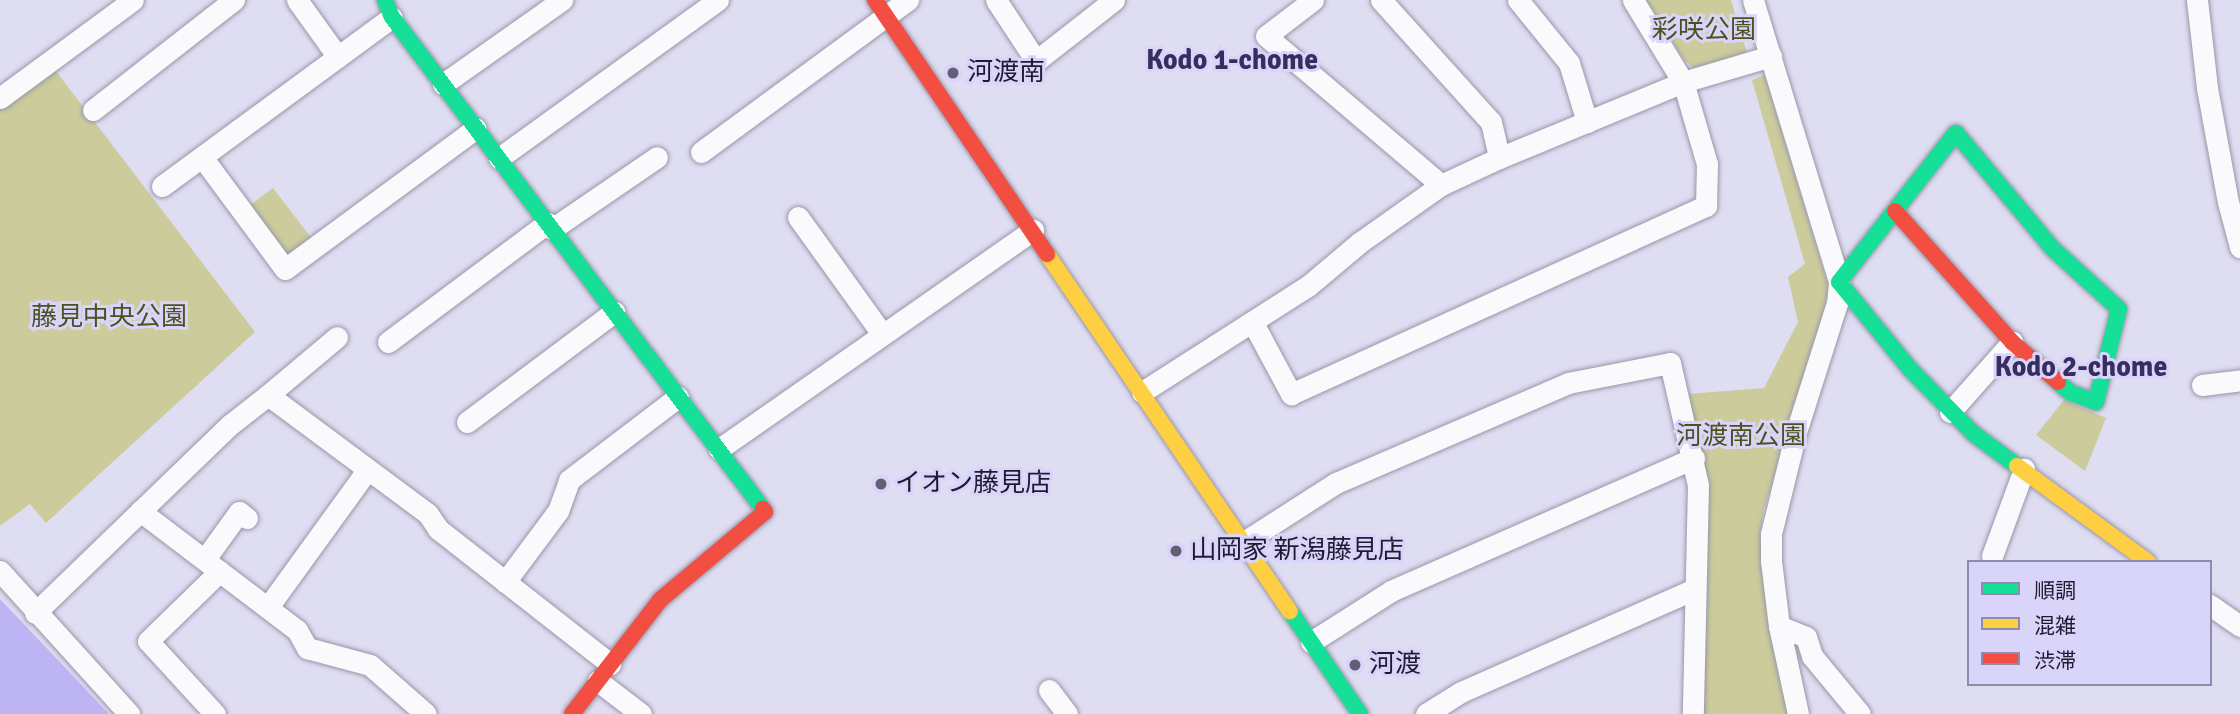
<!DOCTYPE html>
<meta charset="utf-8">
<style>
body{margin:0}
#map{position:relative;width:2240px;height:714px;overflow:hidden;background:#dfddf2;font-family:Signika,"Noto Sans JP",sans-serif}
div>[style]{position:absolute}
.green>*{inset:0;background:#cbcb9c}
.water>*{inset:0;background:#bdb4f3}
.roads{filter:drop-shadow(0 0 2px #9896a9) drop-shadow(0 0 2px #9896a9)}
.street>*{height:21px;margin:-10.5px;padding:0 10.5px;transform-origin:10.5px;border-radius:10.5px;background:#fafafd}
.fast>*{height:16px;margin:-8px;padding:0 8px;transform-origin:8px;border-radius:8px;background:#16e098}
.slow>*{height:16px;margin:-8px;padding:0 8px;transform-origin:8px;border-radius:8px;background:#ffcf43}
.jam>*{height:16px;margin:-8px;padding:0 8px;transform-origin:8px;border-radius:8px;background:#f24e42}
.dots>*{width:19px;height:19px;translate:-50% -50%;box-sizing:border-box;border:4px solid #d9d5fa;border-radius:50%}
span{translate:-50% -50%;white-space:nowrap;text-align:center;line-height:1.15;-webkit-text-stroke:6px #d9d5fa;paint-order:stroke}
.park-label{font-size:26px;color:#4f501f}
.poi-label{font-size:26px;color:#1f1b31}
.left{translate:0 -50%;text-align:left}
.neighbourhood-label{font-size:28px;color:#372d5e;font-weight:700}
.legend{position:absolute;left:1967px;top:560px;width:245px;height:126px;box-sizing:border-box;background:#d9d5fa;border:2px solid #8f8baa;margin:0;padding:9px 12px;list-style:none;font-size:21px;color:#1f1b31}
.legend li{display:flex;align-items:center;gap:14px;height:35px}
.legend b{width:35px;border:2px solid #8f8baa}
</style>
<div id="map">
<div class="green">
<div style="clip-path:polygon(1646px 0,1731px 0,1747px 53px,1694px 68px,1684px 60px)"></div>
<div style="clip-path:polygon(49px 62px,255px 332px,46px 523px,30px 504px,0 526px,0 98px)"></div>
<div style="clip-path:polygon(1765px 75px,1829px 288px,1820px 326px,1764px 509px,1760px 535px,1770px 631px,1789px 714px,1700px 714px,1700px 454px,1688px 394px,1764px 388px,1798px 322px,1788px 277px,1805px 264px,1752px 80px)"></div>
<div style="clip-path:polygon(273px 188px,312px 239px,288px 257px,249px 206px)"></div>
<div style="clip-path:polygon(2064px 400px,2106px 418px,2085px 471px,2036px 435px)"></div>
</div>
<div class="water">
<div style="clip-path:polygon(0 599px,109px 714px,0 714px)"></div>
</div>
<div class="roads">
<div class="street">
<div style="left:297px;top:0;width:70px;rotate:54.3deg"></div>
<div style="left:996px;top:0;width:73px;rotate:56.7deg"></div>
<div style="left:1036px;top:61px;width:99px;rotate:-38deg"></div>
<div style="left:1313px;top:0;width:59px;rotate:142.5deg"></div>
<div style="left:1266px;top:36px;width:230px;rotate:40.4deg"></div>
<div style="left:1381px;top:0;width:164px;rotate:48deg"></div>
<div style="left:1491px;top:122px;width:37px;rotate:77deg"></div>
<div style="left:1518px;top:0;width:81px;rotate:51deg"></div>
<div style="left:1569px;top:63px;width:62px;rotate:73deg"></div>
<div style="left:1753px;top:0;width:295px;rotate:73deg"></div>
<div style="left:1839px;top:282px;width:21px;rotate:95deg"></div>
<div style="left:1837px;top:303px;width:135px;rotate:107.6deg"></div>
<div style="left:1796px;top:432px;width:105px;rotate:103.8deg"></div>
<div style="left:1771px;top:534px;width:27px;rotate:90deg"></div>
<div style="left:1771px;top:561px;width:65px;rotate:83deg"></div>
<div style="left:1779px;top:626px;width:90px;rotate:77.8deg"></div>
<div style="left:2197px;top:0;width:89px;rotate:83.5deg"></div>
<div style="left:2207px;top:88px;width:116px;rotate:79.6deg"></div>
<div style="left:2228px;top:202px;width:47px;rotate:75.1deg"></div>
<div style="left:443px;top:84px;width:146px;rotate:-35.2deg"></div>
<div style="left:0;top:98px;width:165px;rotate:-36.4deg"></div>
<div style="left:93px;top:110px;width:179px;rotate:-38deg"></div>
<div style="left:701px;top:152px;width:257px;rotate:-36.3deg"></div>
<div style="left:202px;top:157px;width:139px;rotate:53.5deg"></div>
<div style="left:285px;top:269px;width:237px;rotate:-36.4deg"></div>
<div style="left:499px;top:158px;width:270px;rotate:-35.8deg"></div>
<div style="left:162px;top:186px;width:285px;rotate:-36.3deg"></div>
<div style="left:798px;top:217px;width:144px;rotate:54.3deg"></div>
<div style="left:552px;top:229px;width:127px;rotate:-34.4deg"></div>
<div style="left:1253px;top:323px;width:81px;rotate:61.8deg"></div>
<div style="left:1291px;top:394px;width:456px;rotate:-24.4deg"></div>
<div style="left:1706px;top:206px;width:42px;rotate:-88.6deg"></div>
<div style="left:1707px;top:164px;width:85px;rotate:-106.3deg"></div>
<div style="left:1683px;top:82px;width:96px;rotate:-121.4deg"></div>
<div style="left:388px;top:342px;width:199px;rotate:-36.8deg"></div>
<div style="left:2202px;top:385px;width:38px;rotate:-7deg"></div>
<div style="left:1142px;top:392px;width:197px;rotate:-32.6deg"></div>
<div style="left:1308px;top:286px;width:67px;rotate:-40.1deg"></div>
<div style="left:1359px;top:243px;width:100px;rotate:-35.3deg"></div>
<div style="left:1441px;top:185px;width:64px;rotate:-25deg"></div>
<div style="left:1499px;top:158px;width:199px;rotate:-22.4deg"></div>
<div style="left:1683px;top:82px;width:92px;rotate:-16.5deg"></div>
<div style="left:268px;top:395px;width:90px;rotate:-40deg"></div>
<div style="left:1950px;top:412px;width:94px;rotate:-48.5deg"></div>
<div style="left:467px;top:422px;width:184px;rotate:-36.8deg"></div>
<div style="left:719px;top:449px;width:383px;rotate:-34.9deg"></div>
<div style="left:140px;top:511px;width:197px;rotate:37.2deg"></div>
<div style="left:297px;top:630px;width:21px;rotate:61deg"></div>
<div style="left:307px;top:648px;width:65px;rotate:15.1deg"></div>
<div style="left:370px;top:665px;width:74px;rotate:41.2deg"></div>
<div style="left:1244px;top:542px;width:109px;rotate:-32.7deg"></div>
<div style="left:1336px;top:483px;width:253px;rotate:-23.3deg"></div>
<div style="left:1568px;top:383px;width:104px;rotate:-11.1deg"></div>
<div style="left:1670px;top:363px;width:125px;rotate:77.1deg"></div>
<div style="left:1698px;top:485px;width:229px;rotate:91.3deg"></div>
<div style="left:1992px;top:556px;width:93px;rotate:-69.8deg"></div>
<div style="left:205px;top:559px;width:58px;rotate:-54.1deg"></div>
<div style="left:239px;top:512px;width:10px;rotate:37deg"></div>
<div style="left:0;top:571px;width:193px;rotate:47.9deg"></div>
<div style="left:505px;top:582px;width:89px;rotate:-53.3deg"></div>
<div style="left:558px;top:511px;width:33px;rotate:-70deg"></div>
<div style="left:569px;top:480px;width:137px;rotate:-37.3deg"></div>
<div style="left:2210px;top:605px;width:37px;rotate:35deg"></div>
<div style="left:268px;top:607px;width:169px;rotate:-54.1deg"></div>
<div style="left:35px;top:613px;width:272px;rotate:-44deg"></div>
<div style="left:231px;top:424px;width:47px;rotate:-38.1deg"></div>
<div style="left:268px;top:395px;width:199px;rotate:36.6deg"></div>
<div style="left:428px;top:514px;width:18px;rotate:56deg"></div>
<div style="left:438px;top:529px;width:219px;rotate:38.1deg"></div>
<div style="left:1779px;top:626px;width:29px;rotate:22deg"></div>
<div style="left:1806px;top:637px;width:20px;rotate:72deg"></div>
<div style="left:1812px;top:656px;width:75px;rotate:50.4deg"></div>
<div style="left:1311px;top:642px;width:95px;rotate:-32.5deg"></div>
<div style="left:1391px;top:591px;width:331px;rotate:-23.7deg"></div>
<div style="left:598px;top:681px;width:54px;rotate:37.5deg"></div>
<div style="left:1049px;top:690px;width:30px;rotate:53deg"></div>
<div style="left:215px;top:714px;width:99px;rotate:-132.5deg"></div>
<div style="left:148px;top:641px;width:100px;rotate:-44.2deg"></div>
<div style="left:1426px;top:714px;width:41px;rotate:-32.2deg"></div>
<div style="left:1461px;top:692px;width:255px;rotate:-23.8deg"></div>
</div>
<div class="fast">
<div style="left:385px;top:0;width:18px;rotate:68deg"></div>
<div style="left:392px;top:17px;width:616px;rotate:52.98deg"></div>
<div style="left:2017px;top:466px;width:54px;rotate:-143.3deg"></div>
<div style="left:1974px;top:434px;width:91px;rotate:-134.6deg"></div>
<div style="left:1910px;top:369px;width:112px;rotate:-129.2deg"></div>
<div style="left:1839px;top:282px;width:189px;rotate:-51.9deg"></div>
<div style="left:1956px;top:133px;width:151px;rotate:50.1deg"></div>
<div style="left:2053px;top:249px;width:89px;rotate:42.3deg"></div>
<div style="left:2119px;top:309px;width:96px;rotate:103.9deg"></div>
<div style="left:2096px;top:402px;width:27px;rotate:-160deg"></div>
<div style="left:2071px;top:393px;width:17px;rotate:-140deg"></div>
<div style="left:1290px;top:611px;width:125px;rotate:55.8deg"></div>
</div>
<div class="slow">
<div style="left:1047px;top:254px;width:432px;rotate:55.8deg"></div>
<div style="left:2017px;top:466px;width:162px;rotate:36.2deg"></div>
</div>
<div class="jam">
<div style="left:875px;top:0;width:307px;rotate:55.9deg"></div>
<div style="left:1895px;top:211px;width:176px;rotate:48.2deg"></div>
<div style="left:2012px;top:342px;width:61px;rotate:41deg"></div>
<div style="left:572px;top:714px;width:144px;rotate:-52.3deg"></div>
<div style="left:660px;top:600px;width:137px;rotate:-40deg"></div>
<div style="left:765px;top:512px;width:4px;rotate:-124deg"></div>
</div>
</div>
<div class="dots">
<div style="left:953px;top:73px;background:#625f75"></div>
<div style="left:881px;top:484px;background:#625f75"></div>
<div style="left:1176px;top:551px;background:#625f75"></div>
<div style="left:1355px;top:665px;background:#625f75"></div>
</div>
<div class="park-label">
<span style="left:1704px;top:31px">彩咲公園</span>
<span style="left:109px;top:318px">藤見中央公園</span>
<span style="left:1741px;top:437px">河渡南公園</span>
</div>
<div class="poi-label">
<span class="left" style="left:967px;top:73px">河渡南</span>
<span class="left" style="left:895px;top:484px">イオン藤見店</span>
<span class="left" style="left:1190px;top:551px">山岡家 新潟藤見店</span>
<span class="left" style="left:1369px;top:665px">河渡</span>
</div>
<div class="neighbourhood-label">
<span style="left:1232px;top:60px">Kodo 1-chome</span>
<span style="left:2081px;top:367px">Kodo 2-chome</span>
</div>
<ul class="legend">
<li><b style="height:9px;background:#16e098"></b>順調</li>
<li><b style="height:9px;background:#ffcf43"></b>混雑</li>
<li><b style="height:9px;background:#f24e42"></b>渋滞</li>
</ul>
</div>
